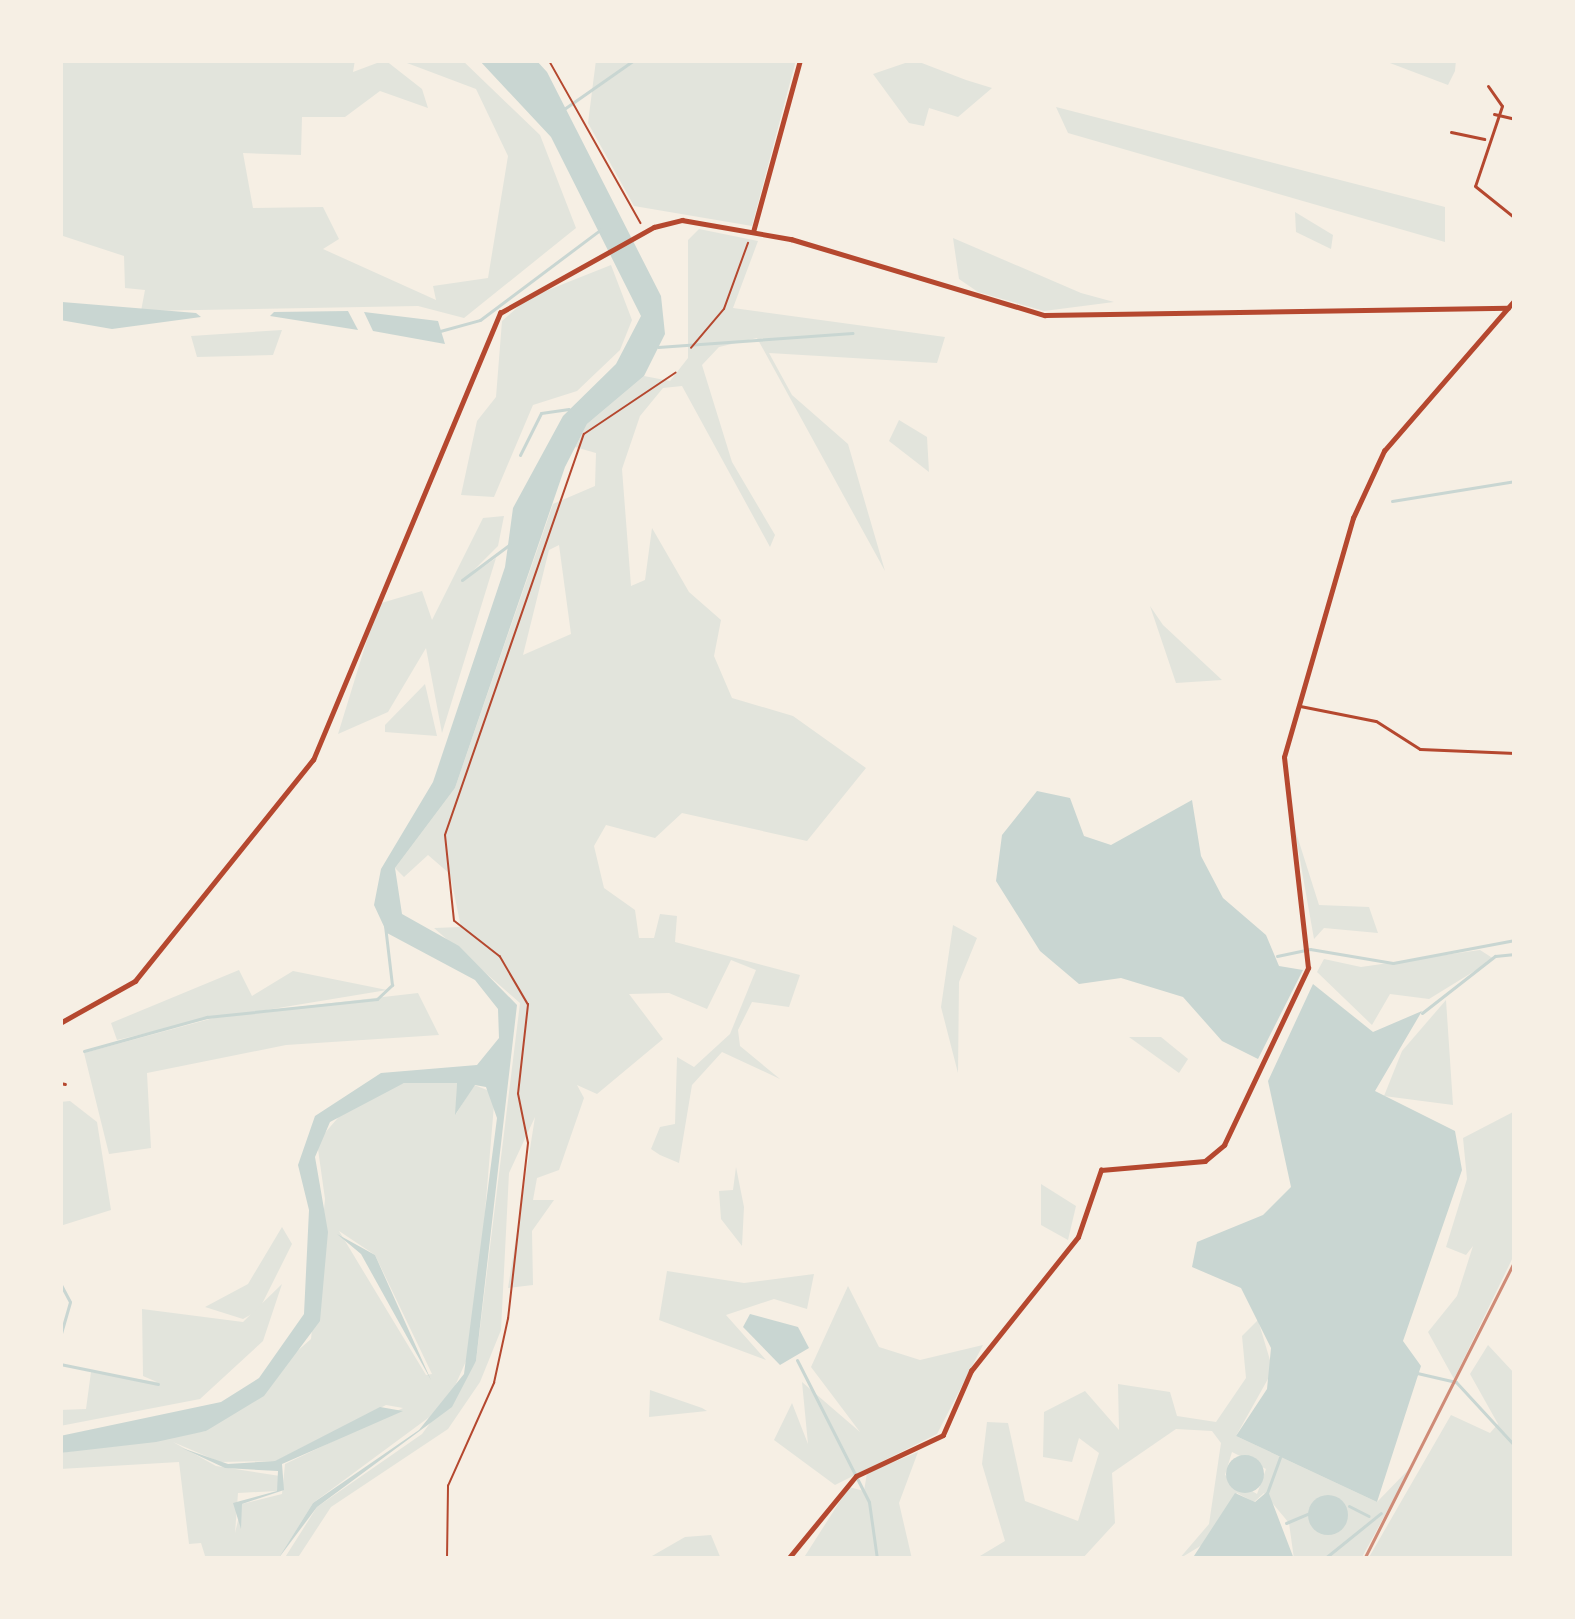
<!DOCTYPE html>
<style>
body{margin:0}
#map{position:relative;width:1575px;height:1619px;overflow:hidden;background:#f6efe4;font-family:Figtree,sans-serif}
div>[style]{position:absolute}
.green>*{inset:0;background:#e2e4dc}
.water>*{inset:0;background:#c9d6d2}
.round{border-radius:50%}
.stream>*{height:3px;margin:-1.5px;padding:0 1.5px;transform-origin:1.5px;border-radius:1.5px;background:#c9d6d2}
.path>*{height:1.5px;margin:-0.75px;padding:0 0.75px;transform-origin:0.75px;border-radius:0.75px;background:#b5482f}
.minor>*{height:3px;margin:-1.5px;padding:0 1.5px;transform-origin:1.5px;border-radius:1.5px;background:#b5482f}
.tertiary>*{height:4.5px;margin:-2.25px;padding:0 2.25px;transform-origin:2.25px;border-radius:2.25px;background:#b5482f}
.secondary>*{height:4.5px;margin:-2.25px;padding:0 2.25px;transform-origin:2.25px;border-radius:2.25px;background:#b5482f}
.rail>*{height:3px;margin:-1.5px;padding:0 1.5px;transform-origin:1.5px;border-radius:1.5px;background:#cf8b77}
span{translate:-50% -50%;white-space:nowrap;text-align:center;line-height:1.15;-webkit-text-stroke:12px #f6efe4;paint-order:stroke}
.frame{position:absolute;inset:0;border:63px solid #f6efe4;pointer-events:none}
</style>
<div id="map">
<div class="green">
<div style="clip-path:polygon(60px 60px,355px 60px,353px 72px,385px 60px,422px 89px,428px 108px,380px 91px,345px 117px,302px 117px,301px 155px,243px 153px,253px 208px,323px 207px,339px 239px,323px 249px,436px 300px,433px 286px,488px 278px,508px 156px,476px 89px,399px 60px,462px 60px,540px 135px,576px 228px,464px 318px,418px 306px,141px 311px,145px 290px,125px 288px,124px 256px,60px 235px)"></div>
<div style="clip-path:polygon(596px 60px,796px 60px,752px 226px,634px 206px,588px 123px)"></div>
<div style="clip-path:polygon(914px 60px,966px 80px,992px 88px,958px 117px,929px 108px,924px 126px,909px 123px,873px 74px)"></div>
<div style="clip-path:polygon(1382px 60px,1456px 60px,1455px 71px,1448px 85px)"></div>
<div style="clip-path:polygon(1056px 107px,1445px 207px,1445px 242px,1068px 133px)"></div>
<div style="clip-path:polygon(1295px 212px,1333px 235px,1331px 249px,1296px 232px)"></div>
<div style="clip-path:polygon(evenodd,699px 229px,758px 241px,733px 308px,945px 337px,937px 363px,769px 353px,792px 395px,848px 444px,885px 571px,757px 338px,719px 347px,702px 365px,732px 462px,775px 535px,770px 547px,682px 386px,663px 388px,640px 416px,622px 469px,631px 586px,645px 580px,652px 528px,689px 592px,721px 620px,714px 656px,732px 698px,793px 716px,866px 768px,807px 841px,682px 813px,655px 838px,606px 825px,594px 846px,604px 888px,635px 910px,639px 938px,654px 938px,660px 914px,677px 916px,675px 942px,800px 975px,789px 1007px,752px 1002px,738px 1030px,740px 1046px,780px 1079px,722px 1052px,692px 1085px,679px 1163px,660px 1155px,651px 1149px,660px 1127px,675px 1124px,677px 1057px,694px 1067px,730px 1034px,756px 970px,731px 960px,707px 1009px,669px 993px,629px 994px,663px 1039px,597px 1094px,577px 1085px,584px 1098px,559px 1170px,537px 1178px,533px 1200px,554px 1200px,532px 1231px,533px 1285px,508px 1288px,535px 1117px,509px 1173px,501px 1330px,480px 1382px,448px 1429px,331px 1507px,297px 1559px,284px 1559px,317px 1507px,422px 1434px,476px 1361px,520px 1003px,434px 928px,461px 927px,450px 874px,428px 855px,404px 877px,395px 868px,455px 788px,553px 504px,595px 486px,596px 453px,575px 447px,587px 424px,644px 376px,670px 381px,688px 358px,688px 240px,699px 229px,559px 545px,571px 634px,523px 655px,549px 550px,559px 545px)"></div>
<div style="clip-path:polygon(953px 238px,1081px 293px,1114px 302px,1044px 311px,978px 292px,959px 279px)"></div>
<div style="clip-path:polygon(611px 265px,632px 320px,620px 350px,577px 391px,533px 405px,494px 497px,461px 495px,477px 421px,496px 397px,502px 321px,528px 298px)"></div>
<div style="clip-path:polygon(282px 330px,273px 355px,197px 357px,191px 336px)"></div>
<div style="clip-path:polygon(899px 420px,927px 437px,929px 472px,889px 441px)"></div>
<div style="clip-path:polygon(504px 516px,498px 546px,464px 580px,496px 558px,442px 733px,426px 648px,388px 712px,338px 734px,378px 604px,422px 591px,432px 620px,483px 518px)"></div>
<div style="clip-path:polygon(1150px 606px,1163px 625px,1222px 680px,1176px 683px)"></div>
<div style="clip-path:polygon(425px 684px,437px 736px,385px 732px,385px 725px)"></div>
<div style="clip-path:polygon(1294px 826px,1319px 905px,1369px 907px,1378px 933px,1324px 928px,1314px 939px)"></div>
<div style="clip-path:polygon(953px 925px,977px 938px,959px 982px,958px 1073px,941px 1007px)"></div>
<div style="clip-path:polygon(1480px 950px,1494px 959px,1429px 999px,1390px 994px,1372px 1025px,1317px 972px,1324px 959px,1361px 967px)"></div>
<div style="clip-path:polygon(239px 970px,252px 996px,293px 971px,387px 990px,254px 1012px,418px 993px,439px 1035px,286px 1045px,147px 1073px,151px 1148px,109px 1154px,84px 1053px,221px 1016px,117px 1040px,111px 1023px)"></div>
<div style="clip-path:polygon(1446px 1000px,1453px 1105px,1384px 1096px,1402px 1051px)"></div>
<div style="clip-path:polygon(1129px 1037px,1161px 1037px,1188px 1059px,1179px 1073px)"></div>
<div style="clip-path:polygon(evenodd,404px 1083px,457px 1083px,456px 1114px,474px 1085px,495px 1093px,474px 1343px,447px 1404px,313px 1503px,278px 1559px,206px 1559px,201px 1543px,189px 1544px,179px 1462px,60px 1469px,60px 1453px,206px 1431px,311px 1339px,325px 1199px,317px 1142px,350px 1104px,404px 1083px,339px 1231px,375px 1255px,432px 1374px,426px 1375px,339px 1231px,404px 1083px,386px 1405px,403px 1408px,285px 1464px,282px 1494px,242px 1504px,235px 1533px,238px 1493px,277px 1491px,280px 1476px,216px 1466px,173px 1442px,220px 1462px,276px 1461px,386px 1405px)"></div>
<div style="clip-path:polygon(70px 1101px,97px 1122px,111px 1210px,60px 1226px,60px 1102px)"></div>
<div style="clip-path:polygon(1515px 1111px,1515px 1253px,1454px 1379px,1428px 1332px,1457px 1296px,1473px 1246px,1466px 1255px,1446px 1247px,1467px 1179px,1463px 1138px)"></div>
<div style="clip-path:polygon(736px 1167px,744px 1207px,742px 1246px,721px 1219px,719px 1191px,733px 1190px)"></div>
<div style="clip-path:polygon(1041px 1184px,1076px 1206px,1068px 1240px,1041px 1225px)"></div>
<div style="clip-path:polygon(282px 1227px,292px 1244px,259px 1310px,243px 1319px,205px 1307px,248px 1284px)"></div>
<div style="clip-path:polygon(667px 1271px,744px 1283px,814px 1274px,807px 1309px,774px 1299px,726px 1315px,766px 1360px,659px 1320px)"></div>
<div style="clip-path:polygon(282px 1284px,263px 1341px,200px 1399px,60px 1426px,60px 1410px,86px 1409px,91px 1372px,157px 1382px,143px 1376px,142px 1309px,243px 1322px)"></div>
<div style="clip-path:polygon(848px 1286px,879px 1347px,920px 1360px,983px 1345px,937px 1434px,835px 1485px,774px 1440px,792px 1403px,808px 1444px,802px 1382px,860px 1432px,811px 1367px)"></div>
<div style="clip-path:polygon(evenodd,1258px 1320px,1273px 1370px,1236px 1436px,1377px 1502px,1412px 1466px,1361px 1559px,1294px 1559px,1289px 1523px,1264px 1493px,1254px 1502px,1237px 1493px,1207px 1542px,1179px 1559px,1209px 1524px,1221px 1443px,1212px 1431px,1176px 1429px,1112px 1473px,1115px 1523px,1082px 1559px,975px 1559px,1005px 1541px,982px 1464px,987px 1422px,1008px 1423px,1025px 1501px,1078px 1521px,1099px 1453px,1079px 1438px,1072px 1462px,1043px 1457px,1044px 1412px,1085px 1391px,1119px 1430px,1118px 1384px,1170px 1392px,1177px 1416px,1216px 1422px,1246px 1378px,1242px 1336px,1258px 1320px,1232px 1452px,1266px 1469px,1257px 1494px,1225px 1475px,1232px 1452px)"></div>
<div style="clip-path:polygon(1488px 1345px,1515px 1374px,1515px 1559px,1368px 1559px,1451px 1415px,1490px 1433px,1498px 1424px,1470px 1374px)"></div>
<div style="clip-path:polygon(650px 1390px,702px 1408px,707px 1411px,649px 1417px)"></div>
<div style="clip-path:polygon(918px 1452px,899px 1503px,912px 1559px,803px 1559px,849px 1487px,864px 1491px,867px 1473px)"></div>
<div style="clip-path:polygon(711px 1535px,721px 1559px,652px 1556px,685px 1537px)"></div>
</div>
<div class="water">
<div style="clip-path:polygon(479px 60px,536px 60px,547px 72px,661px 296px,665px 334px,644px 376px,587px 424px,565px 467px,455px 788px,395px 868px,402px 914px,459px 946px,517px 1005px,476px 1361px,452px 1407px,317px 1507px,278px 1559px,313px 1503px,419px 1430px,464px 1374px,497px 1118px,486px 1087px,475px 1085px,455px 1115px,457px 1083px,404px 1083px,330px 1122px,315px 1157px,328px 1232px,320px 1321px,264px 1396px,206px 1431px,156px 1442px,60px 1453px,60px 1436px,221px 1402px,259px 1378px,304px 1314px,309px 1210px,298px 1165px,315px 1116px,381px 1073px,477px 1065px,499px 1038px,498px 1009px,475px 980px,387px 933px,374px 905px,381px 869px,433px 782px,505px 567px,513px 508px,563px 416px,616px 364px,641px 316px,551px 137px)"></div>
<div style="clip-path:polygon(62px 302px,196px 313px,201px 317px,112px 329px,60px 320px)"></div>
<div style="clip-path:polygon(348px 311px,358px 330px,270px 316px,274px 312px)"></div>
<div style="clip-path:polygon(364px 312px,438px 321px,445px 344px,373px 331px)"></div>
<div style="clip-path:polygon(1037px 791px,1070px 798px,1084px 836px,1111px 845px,1192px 800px,1201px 856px,1223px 898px,1266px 935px,1279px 966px,1303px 970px,1258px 1059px,1222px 1041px,1183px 997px,1121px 978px,1079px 984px,1040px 951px,996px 881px,1002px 835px)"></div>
<div style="clip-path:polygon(1313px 984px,1373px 1032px,1422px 1011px,1375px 1091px,1455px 1131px,1462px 1170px,1403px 1341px,1421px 1366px,1377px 1502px,1236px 1436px,1267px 1389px,1271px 1348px,1241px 1288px,1192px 1267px,1197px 1242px,1263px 1215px,1291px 1187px,1268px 1081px)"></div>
<div style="clip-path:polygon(337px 1234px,375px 1255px,431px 1380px,361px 1254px)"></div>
<div style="clip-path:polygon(750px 1314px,798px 1327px,809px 1348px,780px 1365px,743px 1327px)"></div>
<div style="clip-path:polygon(380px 1407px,403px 1411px,282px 1464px,284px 1490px,242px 1504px,241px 1529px,233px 1503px,277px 1491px,278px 1471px,225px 1468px,182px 1448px,228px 1464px,275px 1461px)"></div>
<div class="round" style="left:1226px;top:1455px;width:38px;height:38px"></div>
<div style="clip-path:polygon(1268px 1491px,1294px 1559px,1192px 1559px,1235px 1493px,1255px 1502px)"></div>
<div class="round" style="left:1308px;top:1495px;width:40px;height:40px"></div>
</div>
<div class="stream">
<div style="left:564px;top:109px;width:85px;rotate:-35deg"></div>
<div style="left:440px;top:331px;width:41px;rotate:-15.4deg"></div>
<div style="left:480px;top:320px;width:151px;rotate:-36.9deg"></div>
<div style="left:658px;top:347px;width:195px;rotate:-4.1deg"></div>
<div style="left:520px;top:455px;width:47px;rotate:-63.4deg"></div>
<div style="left:541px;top:413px;width:28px;rotate:-8deg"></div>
<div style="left:1392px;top:501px;width:125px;rotate:-9.2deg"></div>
<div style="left:462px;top:580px;width:59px;rotate:-36.7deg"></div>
<div style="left:1277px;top:956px;width:34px;rotate:-12deg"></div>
<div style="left:1310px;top:949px;width:84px;rotate:9.6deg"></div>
<div style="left:1393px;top:963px;width:124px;rotate:-10.7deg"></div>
<div style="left:1422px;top:1013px;width:93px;rotate:-38deg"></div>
<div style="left:1495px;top:956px;width:20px;rotate:-6deg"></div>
<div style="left:84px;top:1051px;width:128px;rotate:-15.5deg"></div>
<div style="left:207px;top:1017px;width:171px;rotate:-6deg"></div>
<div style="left:377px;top:999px;width:21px;rotate:-43deg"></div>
<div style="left:392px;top:985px;width:60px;rotate:-96.7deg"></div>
<div style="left:60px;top:1283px;width:21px;rotate:62deg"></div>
<div style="left:70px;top:1302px;width:35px;rotate:106deg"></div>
<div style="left:797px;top:1360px;width:159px;rotate:63.1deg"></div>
<div style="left:869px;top:1502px;width:58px;rotate:82deg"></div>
<div style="left:60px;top:1364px;width:100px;rotate:11.5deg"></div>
<div style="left:1417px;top:1373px;width:40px;rotate:13deg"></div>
<div style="left:1456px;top:1382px;width:87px;rotate:47.3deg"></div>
<div style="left:1267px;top:1493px;width:38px;rotate:-70deg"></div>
<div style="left:1349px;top:1506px;width:22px;rotate:27deg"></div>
<div style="left:1286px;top:1523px;width:26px;rotate:-23deg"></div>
<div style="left:1324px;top:1559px;width:73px;rotate:-38.9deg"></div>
</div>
<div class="path">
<div style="left:549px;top:60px;width:187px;rotate:60.6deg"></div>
<div style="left:691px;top:348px;width:51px;rotate:-49.8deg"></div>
<div style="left:724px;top:309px;width:70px;rotate:-70deg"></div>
<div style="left:447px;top:1559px;width:73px;rotate:-89.2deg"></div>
<div style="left:448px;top:1486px;width:113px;rotate:-65.9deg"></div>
<div style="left:494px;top:1383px;width:66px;rotate:-77.7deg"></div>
<div style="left:508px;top:1319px;width:177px;rotate:-83.5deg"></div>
<div style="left:528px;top:1143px;width:50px;rotate:-101.5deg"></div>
<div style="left:518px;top:1094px;width:90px;rotate:-83.6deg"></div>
<div style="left:528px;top:1005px;width:56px;rotate:-120.3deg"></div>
<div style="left:500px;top:957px;width:58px;rotate:-142deg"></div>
<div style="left:454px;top:921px;width:86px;rotate:-96deg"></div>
<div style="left:445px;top:835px;width:424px;rotate:-70.9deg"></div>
<div style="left:584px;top:434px;width:110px;rotate:-33.8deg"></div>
</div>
<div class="minor">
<div style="left:1488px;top:86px;width:24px;rotate:55deg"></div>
<div style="left:1502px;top:106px;width:84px;rotate:108.6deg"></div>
<div style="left:1475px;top:186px;width:51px;rotate:38.7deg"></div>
<div style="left:1494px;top:114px;width:22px;rotate:13deg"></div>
<div style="left:1451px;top:132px;width:34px;rotate:12deg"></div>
<div style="left:1300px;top:706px;width:77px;rotate:11.2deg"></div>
<div style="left:1376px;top:721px;width:52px;rotate:32.5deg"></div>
<div style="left:1420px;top:749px;width:95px;rotate:2.4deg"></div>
<div style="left:60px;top:1083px;width:5px;rotate:11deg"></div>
</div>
<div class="tertiary">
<div style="left:753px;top:232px;width:178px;rotate:-74.7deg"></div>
<div style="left:60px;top:1023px;width:86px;rotate:-29.2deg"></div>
<div style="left:135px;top:981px;width:284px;rotate:-51.2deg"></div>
<div style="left:313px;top:760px;width:485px;rotate:-67.3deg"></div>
<div style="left:500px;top:313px;width:176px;rotate:-29.2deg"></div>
<div style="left:654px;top:227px;width:29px;rotate:-14deg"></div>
<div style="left:682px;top:220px;width:111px;rotate:9.9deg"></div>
<div style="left:791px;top:239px;width:265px;rotate:16.7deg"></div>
<div style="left:1045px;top:315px;width:463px;rotate:-0.9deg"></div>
</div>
<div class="secondary">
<div style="left:788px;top:1559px;width:107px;rotate:-50.7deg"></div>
<div style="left:856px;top:1476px;width:96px;rotate:-25.2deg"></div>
<div style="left:943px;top:1435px;width:70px;rotate:-66.4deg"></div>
<div style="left:971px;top:1371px;width:171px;rotate:-51.4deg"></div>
<div style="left:1078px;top:1237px;width:71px;rotate:-71.1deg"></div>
<div style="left:1101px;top:1170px;width:104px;rotate:-4.9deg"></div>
<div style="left:1205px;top:1161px;width:25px;rotate:-40deg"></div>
<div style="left:1224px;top:1145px;width:196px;rotate:-64.6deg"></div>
<div style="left:1308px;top:968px;width:212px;rotate:-96.5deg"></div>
<div style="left:1284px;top:757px;width:249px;rotate:-73.9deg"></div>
<div style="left:1353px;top:518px;width:74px;rotate:-65.2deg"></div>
<div style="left:1384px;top:451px;width:200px;rotate:-49.1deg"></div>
</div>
<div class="rail">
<div style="left:1364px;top:1559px;width:335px;rotate:-63.2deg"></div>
</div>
<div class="frame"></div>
</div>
